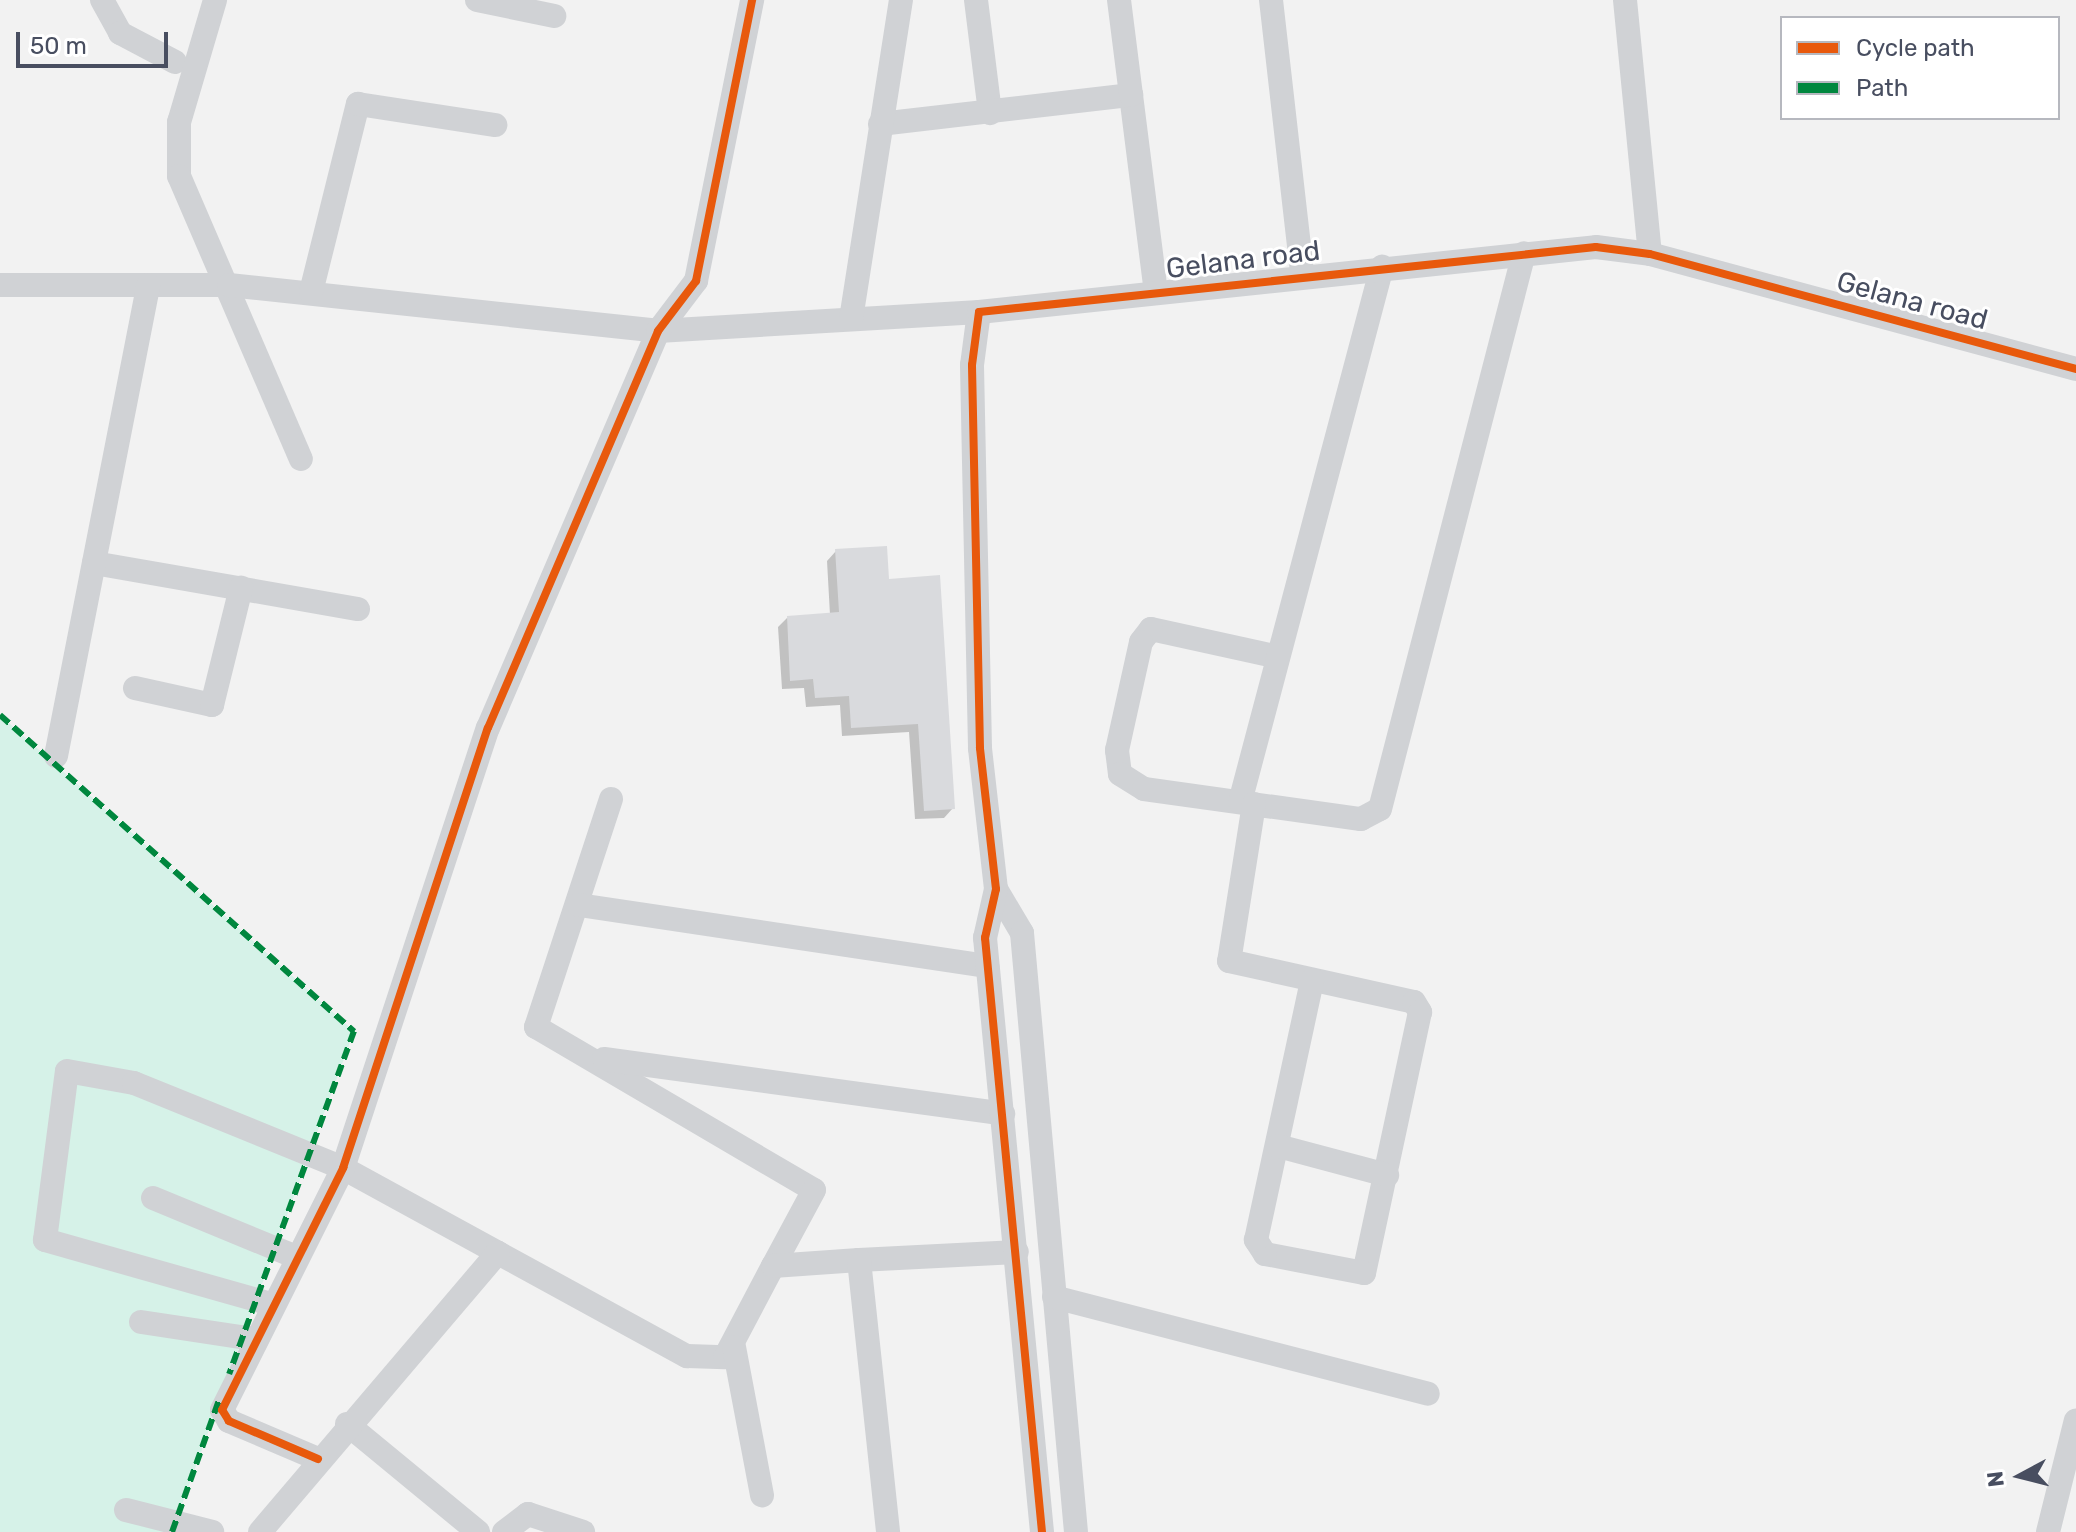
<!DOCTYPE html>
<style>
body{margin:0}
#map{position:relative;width:2076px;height:1532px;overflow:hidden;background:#f2f2f2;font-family:Rubik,sans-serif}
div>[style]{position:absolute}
.green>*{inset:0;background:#d6f2e8}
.shadow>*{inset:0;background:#0003}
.building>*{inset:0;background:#d9dadd}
.minor>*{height:24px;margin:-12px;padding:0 12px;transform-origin:12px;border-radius:12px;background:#d0d2d5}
.quiet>*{height:6px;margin-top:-3px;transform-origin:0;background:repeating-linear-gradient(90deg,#00873e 0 12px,transparent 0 18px)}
.cycleway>*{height:8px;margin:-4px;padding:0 4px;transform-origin:4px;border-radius:4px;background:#e8590c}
span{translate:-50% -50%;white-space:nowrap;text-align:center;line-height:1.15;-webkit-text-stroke:6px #fff;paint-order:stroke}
.street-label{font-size:28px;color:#484e60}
.legend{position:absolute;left:1780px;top:16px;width:280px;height:104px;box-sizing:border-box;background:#fff;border:2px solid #b6b8bf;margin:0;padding:10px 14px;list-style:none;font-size:24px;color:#484e60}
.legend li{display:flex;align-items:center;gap:16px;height:40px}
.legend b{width:40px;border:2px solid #b6b8bf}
.north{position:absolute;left:1980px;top:1436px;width:80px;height:80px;-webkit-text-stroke:6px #fff;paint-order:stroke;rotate:263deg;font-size:22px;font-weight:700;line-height:32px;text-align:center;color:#484e60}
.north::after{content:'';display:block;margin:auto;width:28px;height:36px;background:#484e60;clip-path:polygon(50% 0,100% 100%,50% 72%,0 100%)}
.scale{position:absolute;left:16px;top:32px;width:152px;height:36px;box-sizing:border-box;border:4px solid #484e60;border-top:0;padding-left:10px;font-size:24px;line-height:28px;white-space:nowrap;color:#484e60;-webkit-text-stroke:6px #fff;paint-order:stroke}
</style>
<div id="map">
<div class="green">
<div style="clip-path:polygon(0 715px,354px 1031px,172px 1532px,0 1532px)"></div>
</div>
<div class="shadow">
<div style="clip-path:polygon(836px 551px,887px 581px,953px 808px,944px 818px,915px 819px,909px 732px,842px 736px,840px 705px,806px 707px,804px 688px,782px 689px,778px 627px,787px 618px,830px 615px,827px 561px)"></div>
</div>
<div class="building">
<div style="clip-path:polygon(887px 546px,889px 579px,940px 575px,955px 809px,924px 811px,918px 724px,851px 728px,849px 696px,815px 698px,813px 679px,790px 681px,787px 616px,839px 612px,835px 549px)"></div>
</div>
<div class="minor">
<div style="left:102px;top:0;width:38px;rotate:61deg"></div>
<div style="left:120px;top:33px;width:62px;rotate:27.8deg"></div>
<div style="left:215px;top:0;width:127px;rotate:106.4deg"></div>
<div style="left:179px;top:122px;width:54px;rotate:90deg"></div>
<div style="left:179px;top:176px;width:308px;rotate:66.7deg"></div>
<div style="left:477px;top:0;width:79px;rotate:11.7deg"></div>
<div style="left:976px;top:0;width:114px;rotate:82.9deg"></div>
<div style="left:1271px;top:0;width:276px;rotate:83.5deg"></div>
<div style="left:1625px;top:0;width:255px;rotate:84.4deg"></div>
<div style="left:1131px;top:95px;width:199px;rotate:82.8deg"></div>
<div style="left:880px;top:124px;width:253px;rotate:-6.6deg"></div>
<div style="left:1131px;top:95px;width:96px;rotate:-97.2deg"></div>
<div style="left:0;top:285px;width:229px"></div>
<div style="left:229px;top:285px;width:431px;rotate:6.1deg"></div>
<div style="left:658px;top:331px;width:322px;rotate:-3.4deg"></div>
<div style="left:311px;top:292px;width:194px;rotate:-76deg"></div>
<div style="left:358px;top:104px;width:139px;rotate:8.7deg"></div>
<div style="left:851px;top:319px;width:323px;rotate:-81.1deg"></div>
<div style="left:94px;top:563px;width:268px;rotate:9.9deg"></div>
<div style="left:1274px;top:656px;width:126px;rotate:-167.6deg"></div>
<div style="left:1151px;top:629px;width:16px;rotate:128deg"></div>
<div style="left:1141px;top:642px;width:111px;rotate:102.5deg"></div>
<div style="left:1117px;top:750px;width:24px;rotate:83deg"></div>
<div style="left:1120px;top:774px;width:28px;rotate:32deg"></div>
<div style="left:1144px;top:789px;width:219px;rotate:7.9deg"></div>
<div style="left:1361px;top:819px;width:21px;rotate:-28deg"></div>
<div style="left:1380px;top:809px;width:574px;rotate:-75.48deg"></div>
<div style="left:135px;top:688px;width:79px;rotate:12.4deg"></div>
<div style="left:212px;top:705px;width:121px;rotate:-76.1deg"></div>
<div style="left:56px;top:756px;width:480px;rotate:-78.9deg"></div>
<div style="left:611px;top:799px;width:240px;rotate:108.2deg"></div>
<div style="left:536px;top:1027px;width:322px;rotate:30.4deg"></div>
<div style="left:814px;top:1190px;width:86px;rotate:118.3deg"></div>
<div style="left:1240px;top:802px;width:554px;rotate:-75.14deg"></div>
<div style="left:1254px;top:804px;width:159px;rotate:99deg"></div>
<div style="left:1229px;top:961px;width:189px;rotate:12.5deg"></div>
<div style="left:1414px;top:1002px;width:12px;rotate:59deg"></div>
<div style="left:1420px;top:1012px;width:267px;rotate:102.1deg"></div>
<div style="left:1364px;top:1273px;width:101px;rotate:-169.1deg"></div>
<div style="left:1265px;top:1254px;width:17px;rotate:-123deg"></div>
<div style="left:1256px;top:1240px;width:266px;rotate:-77.8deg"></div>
<div style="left:996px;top:889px;width:51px;rotate:59.4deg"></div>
<div style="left:1022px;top:933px;width:601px;rotate:84.85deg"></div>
<div style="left:579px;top:905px;width:413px;rotate:8.5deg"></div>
<div style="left:604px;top:1059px;width:403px;rotate:7.8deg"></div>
<div style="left:1278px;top:1146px;width:113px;rotate:14.9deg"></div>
<div style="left:153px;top:1198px;width:152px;rotate:22.4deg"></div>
<div style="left:859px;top:1260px;width:158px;rotate:-2.9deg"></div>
<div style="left:1054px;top:1297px;width:386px;rotate:14.5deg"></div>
<div style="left:271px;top:1304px;width:235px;rotate:-164.2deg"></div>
<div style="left:45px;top:1240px;width:170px;rotate:-82.6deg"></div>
<div style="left:67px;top:1071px;width:68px;rotate:10.2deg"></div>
<div style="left:134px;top:1083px;width:226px;rotate:22.1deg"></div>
<div style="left:343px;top:1168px;width:392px;rotate:28.7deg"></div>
<div style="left:687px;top:1356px;width:38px;rotate:2deg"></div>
<div style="left:725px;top:1357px;width:103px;rotate:-62.2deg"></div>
<div style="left:773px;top:1266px;width:86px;rotate:-4deg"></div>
<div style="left:859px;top:1260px;width:274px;rotate:83.9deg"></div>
<div style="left:141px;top:1322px;width:113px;rotate:8.6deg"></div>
<div style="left:734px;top:1347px;width:151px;rotate:79.3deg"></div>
<div style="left:347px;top:1424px;width:170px;rotate:39.5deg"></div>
<div style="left:318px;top:1459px;width:97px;rotate:-156.9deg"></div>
<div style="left:229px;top:1421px;width:13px;rotate:-122deg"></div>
<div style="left:222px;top:1410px;width:271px;rotate:-63.4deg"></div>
<div style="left:343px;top:1168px;width:463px;rotate:-71.8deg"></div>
<div style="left:488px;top:728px;width:432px;rotate:-66.8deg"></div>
<div style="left:658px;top:331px;width:63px;rotate:-52.8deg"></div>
<div style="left:696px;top:281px;width:287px;rotate:-78.7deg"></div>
<div style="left:126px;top:1510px;width:89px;rotate:14.3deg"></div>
<div style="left:260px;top:1532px;width:367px;rotate:-49.6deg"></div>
<div style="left:504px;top:1532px;width:30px;rotate:-37deg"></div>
<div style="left:528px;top:1514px;width:58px;rotate:18.1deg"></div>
<div style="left:1042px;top:1532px;width:597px;rotate:-95.48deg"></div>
<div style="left:985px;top:938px;width:50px;rotate:-77.3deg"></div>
<div style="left:996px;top:889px;width:142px;rotate:-96.5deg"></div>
<div style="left:980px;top:748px;width:383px;rotate:-91.2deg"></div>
<div style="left:972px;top:365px;width:53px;rotate:-82.5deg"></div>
<div style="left:979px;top:312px;width:620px;rotate:-6.01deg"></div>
<div style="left:1596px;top:247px;width:54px;rotate:7.4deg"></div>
<div style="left:1650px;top:254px;width:441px;rotate:15.1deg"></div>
<div style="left:2048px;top:1532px;width:115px;rotate:-76deg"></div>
</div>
<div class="quiet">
<div style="left:0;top:715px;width:475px;rotate:41.8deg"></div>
<div style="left:354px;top:1031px;width:365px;rotate:110deg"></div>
<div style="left:172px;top:1532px;width:140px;rotate:-70.4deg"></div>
</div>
<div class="cycleway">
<div style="left:318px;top:1459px;width:97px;rotate:-156.9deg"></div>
<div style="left:229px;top:1421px;width:13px;rotate:-122deg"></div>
<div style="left:222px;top:1410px;width:271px;rotate:-63.4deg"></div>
<div style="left:343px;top:1168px;width:463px;rotate:-71.8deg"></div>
<div style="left:488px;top:728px;width:432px;rotate:-66.8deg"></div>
<div style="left:658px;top:331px;width:63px;rotate:-52.8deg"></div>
<div style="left:696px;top:281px;width:287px;rotate:-78.7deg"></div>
<div style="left:1042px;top:1532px;width:597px;rotate:-95.48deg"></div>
<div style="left:985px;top:938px;width:50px;rotate:-77.3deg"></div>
<div style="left:996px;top:889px;width:142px;rotate:-96.5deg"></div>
<div style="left:980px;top:748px;width:383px;rotate:-91.2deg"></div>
<div style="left:972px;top:365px;width:53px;rotate:-82.5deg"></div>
<div style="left:979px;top:312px;width:620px;rotate:-6.01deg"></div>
<div style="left:1596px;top:247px;width:54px;rotate:7.4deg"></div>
<div style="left:1650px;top:254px;width:441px;rotate:15.1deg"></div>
</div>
<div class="street-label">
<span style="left:1243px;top:260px;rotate:-7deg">Gelana road</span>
<span style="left:1912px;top:301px;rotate:15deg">Gelana road</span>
</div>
<ul class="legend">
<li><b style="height:10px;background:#e8590c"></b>Cycle path</li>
<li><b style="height:10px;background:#00873e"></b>Path</li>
</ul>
<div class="north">N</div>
<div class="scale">50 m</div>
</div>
